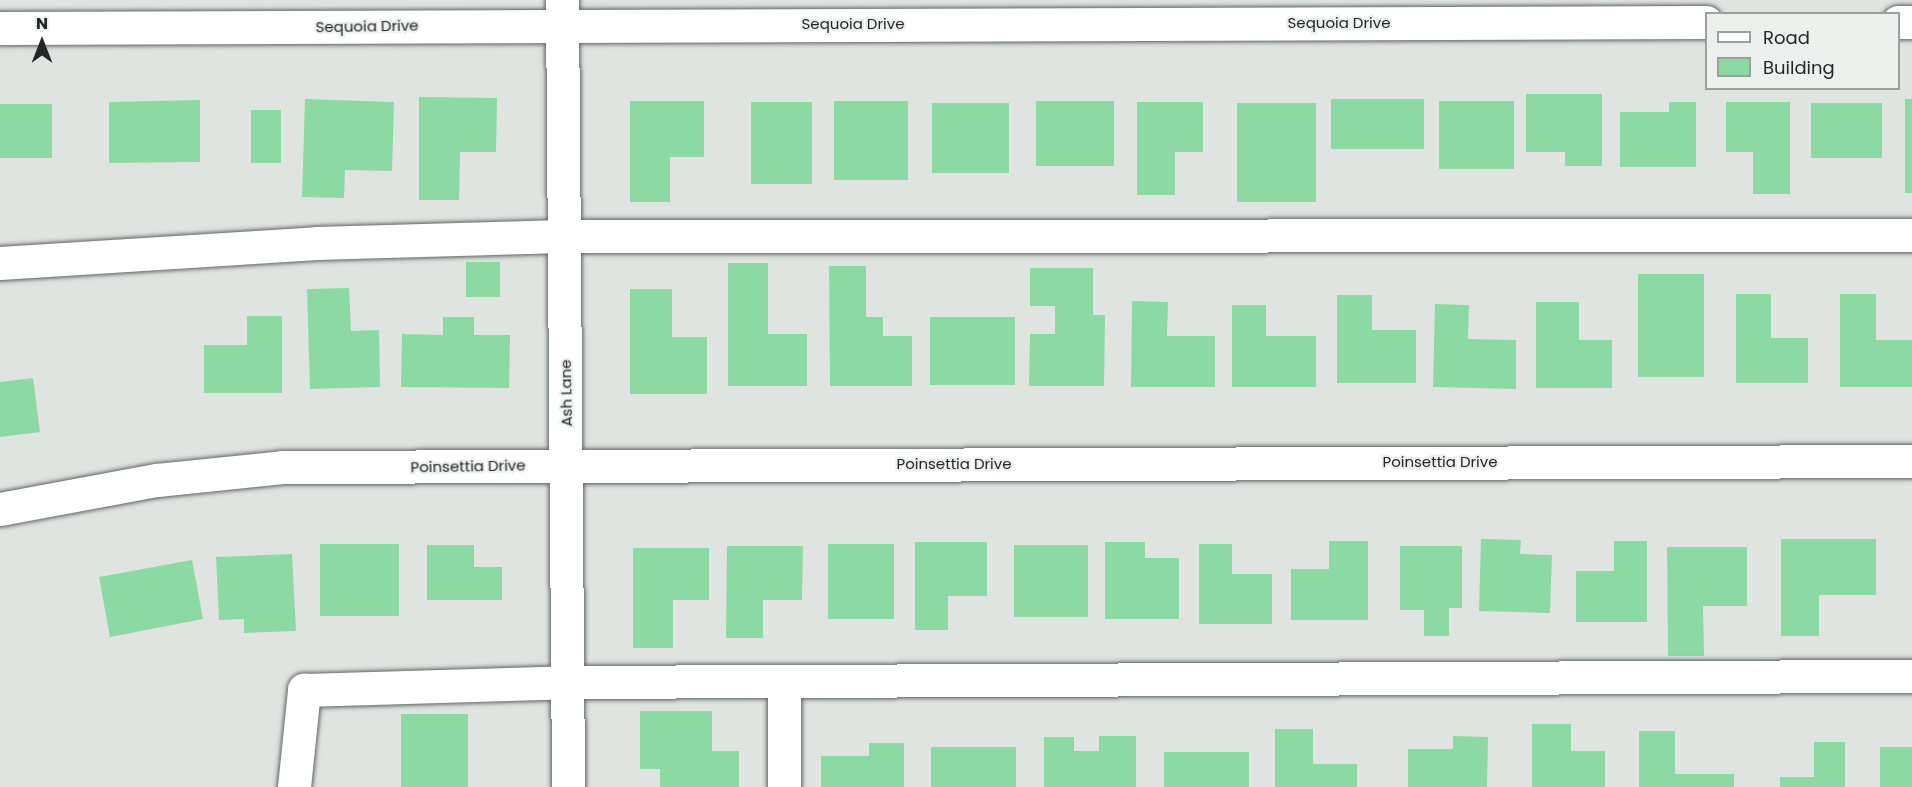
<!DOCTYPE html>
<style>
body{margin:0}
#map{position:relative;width:1912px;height:787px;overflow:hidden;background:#dfe4e0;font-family:Poppins,sans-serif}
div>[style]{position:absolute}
.building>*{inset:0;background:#8dd9a4}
.roads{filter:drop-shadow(0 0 2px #626763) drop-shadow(0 0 2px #626763)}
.minor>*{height:33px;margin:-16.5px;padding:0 16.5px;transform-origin:16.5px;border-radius:16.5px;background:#fff}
span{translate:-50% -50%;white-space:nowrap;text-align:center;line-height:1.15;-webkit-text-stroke:4.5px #ecf1ed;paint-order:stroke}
.street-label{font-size:15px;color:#252726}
.legend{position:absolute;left:1705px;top:12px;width:195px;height:78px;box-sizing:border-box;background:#ecf1ed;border:2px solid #9ca09d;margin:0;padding:8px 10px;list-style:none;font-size:18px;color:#252726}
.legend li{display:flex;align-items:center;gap:12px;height:30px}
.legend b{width:30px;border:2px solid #9ca09d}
.north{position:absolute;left:12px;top:12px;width:60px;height:60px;-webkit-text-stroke:4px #ecf1ed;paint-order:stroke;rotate:0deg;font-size:16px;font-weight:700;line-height:24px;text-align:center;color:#252726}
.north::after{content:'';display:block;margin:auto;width:21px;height:27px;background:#252726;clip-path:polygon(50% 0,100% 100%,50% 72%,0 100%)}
</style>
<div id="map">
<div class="building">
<div style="clip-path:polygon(1526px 94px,1602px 94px,1602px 166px,1565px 166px,1565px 152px,1526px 152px)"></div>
<div style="clip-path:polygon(419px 97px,497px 98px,496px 152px,460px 152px,459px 200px,419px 200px)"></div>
<div style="clip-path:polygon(305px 99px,394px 102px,392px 171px,345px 170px,344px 198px,302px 197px)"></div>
<div style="clip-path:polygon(1331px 99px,1424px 99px,1424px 149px,1331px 149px)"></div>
<div style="clip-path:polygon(1905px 99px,1912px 99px,1912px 193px,1905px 193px)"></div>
<div style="clip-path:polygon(200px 100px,200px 162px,109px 163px,109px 102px)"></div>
<div style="clip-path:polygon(630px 101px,704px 101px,704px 157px,670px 157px,670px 202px,630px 202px)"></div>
<div style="clip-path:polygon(834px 101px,908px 101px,908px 180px,834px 180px)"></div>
<div style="clip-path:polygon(1036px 101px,1114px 101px,1114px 166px,1036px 166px)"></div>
<div style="clip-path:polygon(1439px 101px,1514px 101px,1514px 169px,1439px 169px)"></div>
<div style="clip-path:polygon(751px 102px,812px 102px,812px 184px,751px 184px)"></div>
<div style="clip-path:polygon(1137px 102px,1203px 102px,1203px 152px,1175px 152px,1175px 195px,1137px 195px)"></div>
<div style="clip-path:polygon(1669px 102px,1696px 102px,1696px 167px,1620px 167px,1620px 112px,1669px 112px)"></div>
<div style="clip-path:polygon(1726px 102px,1790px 102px,1790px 194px,1753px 194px,1753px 152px,1726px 152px)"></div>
<div style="clip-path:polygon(932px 103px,1009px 103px,1009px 173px,932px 173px)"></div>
<div style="clip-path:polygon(1237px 103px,1316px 103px,1316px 202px,1237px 202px)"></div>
<div style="clip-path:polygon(1811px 103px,1882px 103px,1882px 158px,1811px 158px)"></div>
<div style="clip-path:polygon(0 104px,52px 104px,52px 158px,0 158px)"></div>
<div style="clip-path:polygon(251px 110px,281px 110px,281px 163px,251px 163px)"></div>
<div style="clip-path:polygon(466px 262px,500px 262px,500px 297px,466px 297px)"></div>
<div style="clip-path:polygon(728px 263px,768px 263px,768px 334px,807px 334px,807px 386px,728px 386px)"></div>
<div style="clip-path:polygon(829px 266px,866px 266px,866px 317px,883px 317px,883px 336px,912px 336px,912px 386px,830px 386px)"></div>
<div style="clip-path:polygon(1030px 268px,1093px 268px,1093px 315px,1105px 315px,1104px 386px,1029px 386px,1030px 334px,1055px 334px,1055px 306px,1030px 306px)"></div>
<div style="clip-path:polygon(1638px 274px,1704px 274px,1704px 377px,1638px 377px)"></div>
<div style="clip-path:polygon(349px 288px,351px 331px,379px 330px,380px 387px,310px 389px,307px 289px)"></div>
<div style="clip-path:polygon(630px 289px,672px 289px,672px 337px,707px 337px,707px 394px,630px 394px)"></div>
<div style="clip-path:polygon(1736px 294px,1771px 294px,1771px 338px,1808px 338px,1808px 383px,1736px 383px)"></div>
<div style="clip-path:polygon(1840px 294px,1876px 294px,1876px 340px,1912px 340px,1912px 387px,1840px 387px)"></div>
<div style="clip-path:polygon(1337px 295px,1372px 295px,1372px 330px,1416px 330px,1416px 383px,1337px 383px)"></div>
<div style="clip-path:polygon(1132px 301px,1168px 302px,1167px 336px,1215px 336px,1215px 387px,1131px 387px)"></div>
<div style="clip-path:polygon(1536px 302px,1579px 302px,1579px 340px,1612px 340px,1612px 388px,1536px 388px)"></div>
<div style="clip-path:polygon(1435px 304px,1469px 305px,1468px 339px,1516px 340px,1516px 389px,1433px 387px)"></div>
<div style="clip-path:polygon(1232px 305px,1266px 305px,1266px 336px,1316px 336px,1316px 387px,1232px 387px)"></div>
<div style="clip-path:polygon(247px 316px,282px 316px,282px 393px,204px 393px,204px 345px,247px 345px)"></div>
<div style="clip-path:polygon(443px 317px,474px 317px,474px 335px,510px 335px,509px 388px,401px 387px,402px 334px,443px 335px)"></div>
<div style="clip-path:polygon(930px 317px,1015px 317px,1015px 385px,930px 385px)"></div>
<div style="clip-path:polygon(33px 378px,40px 432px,0 437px,0 382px)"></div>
<div style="clip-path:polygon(1481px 539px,1521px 540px,1520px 554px,1552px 555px,1550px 613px,1479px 611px)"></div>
<div style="clip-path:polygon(1781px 539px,1876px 539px,1876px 595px,1819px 595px,1819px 636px,1781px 636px)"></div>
<div style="clip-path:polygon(1329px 541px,1368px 541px,1368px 620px,1291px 620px,1291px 569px,1329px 569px)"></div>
<div style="clip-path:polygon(1614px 541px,1647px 541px,1647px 622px,1576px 622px,1576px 571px,1614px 571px)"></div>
<div style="clip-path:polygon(915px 542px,987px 542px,987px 596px,948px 596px,948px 630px,915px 630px)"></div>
<div style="clip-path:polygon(1105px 542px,1145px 542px,1145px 558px,1179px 558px,1179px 619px,1105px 619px)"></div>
<div style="clip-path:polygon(320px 544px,399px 544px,399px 616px,320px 616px)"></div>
<div style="clip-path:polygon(828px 544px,894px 544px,894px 619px,828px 619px)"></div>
<div style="clip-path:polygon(1199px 544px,1232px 544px,1232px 574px,1272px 574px,1272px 624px,1199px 624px)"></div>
<div style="clip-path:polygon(427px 545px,474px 545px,474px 567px,502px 567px,502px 600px,427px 600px)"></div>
<div style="clip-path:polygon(1014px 545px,1088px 545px,1088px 617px,1014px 617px)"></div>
<div style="clip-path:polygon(727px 546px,803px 546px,802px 600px,763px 600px,763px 638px,726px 638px)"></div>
<div style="clip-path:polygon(1400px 546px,1462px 546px,1462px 608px,1449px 608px,1449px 636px,1424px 636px,1424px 610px,1400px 610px)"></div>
<div style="clip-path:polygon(1667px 547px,1747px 547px,1747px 606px,1703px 606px,1704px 656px,1668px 656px)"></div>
<div style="clip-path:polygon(633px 548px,709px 548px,709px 600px,673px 600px,673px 648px,633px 648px)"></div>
<div style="clip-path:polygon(292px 554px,296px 631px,244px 633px,244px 619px,219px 620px,216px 557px)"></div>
<div style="clip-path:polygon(192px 560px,203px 619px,110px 637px,99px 577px)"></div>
<div style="clip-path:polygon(640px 711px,712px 711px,712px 751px,739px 751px,739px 787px,660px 787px,660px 769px,640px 769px)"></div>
<div style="clip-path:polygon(401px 714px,468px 714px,468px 787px,401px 787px)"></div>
<div style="clip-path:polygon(1532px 724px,1571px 724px,1571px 751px,1605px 751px,1605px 787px,1532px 787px)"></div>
<div style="clip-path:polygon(1275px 729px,1313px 729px,1313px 764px,1357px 764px,1357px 787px,1275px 787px)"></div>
<div style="clip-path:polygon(1639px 731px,1675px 731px,1675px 774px,1734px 774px,1734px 787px,1639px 787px)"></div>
<div style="clip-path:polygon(1099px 736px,1136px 736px,1136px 787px,1044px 787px,1044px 737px,1074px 737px,1074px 751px,1099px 751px)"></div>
<div style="clip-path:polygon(1453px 736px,1488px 737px,1487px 787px,1408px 787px,1408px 749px,1453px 749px)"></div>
<div style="clip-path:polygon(1814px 742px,1845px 742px,1845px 787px,1780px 787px,1780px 777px,1814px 777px)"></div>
<div style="clip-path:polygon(869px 743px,904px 743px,904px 787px,821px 787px,821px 756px,869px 756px)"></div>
<div style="clip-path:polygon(931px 747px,1016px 747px,1016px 787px,931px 787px)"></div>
<div style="clip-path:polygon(1880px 747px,1912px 747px,1912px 787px,1880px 787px)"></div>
<div style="clip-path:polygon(1164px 752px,1249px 752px,1249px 787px,1164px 787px)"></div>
</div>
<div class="roads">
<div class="minor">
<div style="left:562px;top:0;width:787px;rotate:89.56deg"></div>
<div style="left:1898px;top:22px;width:14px"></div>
<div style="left:0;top:28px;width:1706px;rotate:-0.2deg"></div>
<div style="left:0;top:263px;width:317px;rotate:-3.6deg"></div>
<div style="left:316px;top:243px;width:248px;rotate:-1.6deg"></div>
<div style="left:564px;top:236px;width:1348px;rotate:-0.04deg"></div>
<div style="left:0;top:509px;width:160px;rotate:-10.5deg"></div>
<div style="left:157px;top:480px;width:126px;rotate:-5.9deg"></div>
<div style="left:282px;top:467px;width:1630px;rotate:-0.21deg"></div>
<div style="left:784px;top:681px;width:106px;rotate:90deg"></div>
<div style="left:294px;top:787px;width:98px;rotate:-84.1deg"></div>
<div style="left:304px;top:690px;width:264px;rotate:-1.7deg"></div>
<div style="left:568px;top:682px;width:1344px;rotate:-0.26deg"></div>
</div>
</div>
<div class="street-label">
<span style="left:1339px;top:23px">Sequoia Drive</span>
<span style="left:853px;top:24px">Sequoia Drive</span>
<span style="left:367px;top:26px;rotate:-1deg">Sequoia Drive</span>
<span style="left:566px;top:393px;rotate:-91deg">Ash Lane</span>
<span style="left:1440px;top:462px">Poinsettia Drive</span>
<span style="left:954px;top:464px">Poinsettia Drive</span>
<span style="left:468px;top:466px;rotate:-1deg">Poinsettia Drive</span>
</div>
<ul class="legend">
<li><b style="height:8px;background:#fff"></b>Road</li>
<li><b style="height:16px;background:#8dd9a4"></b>Building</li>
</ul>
<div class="north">N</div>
</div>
